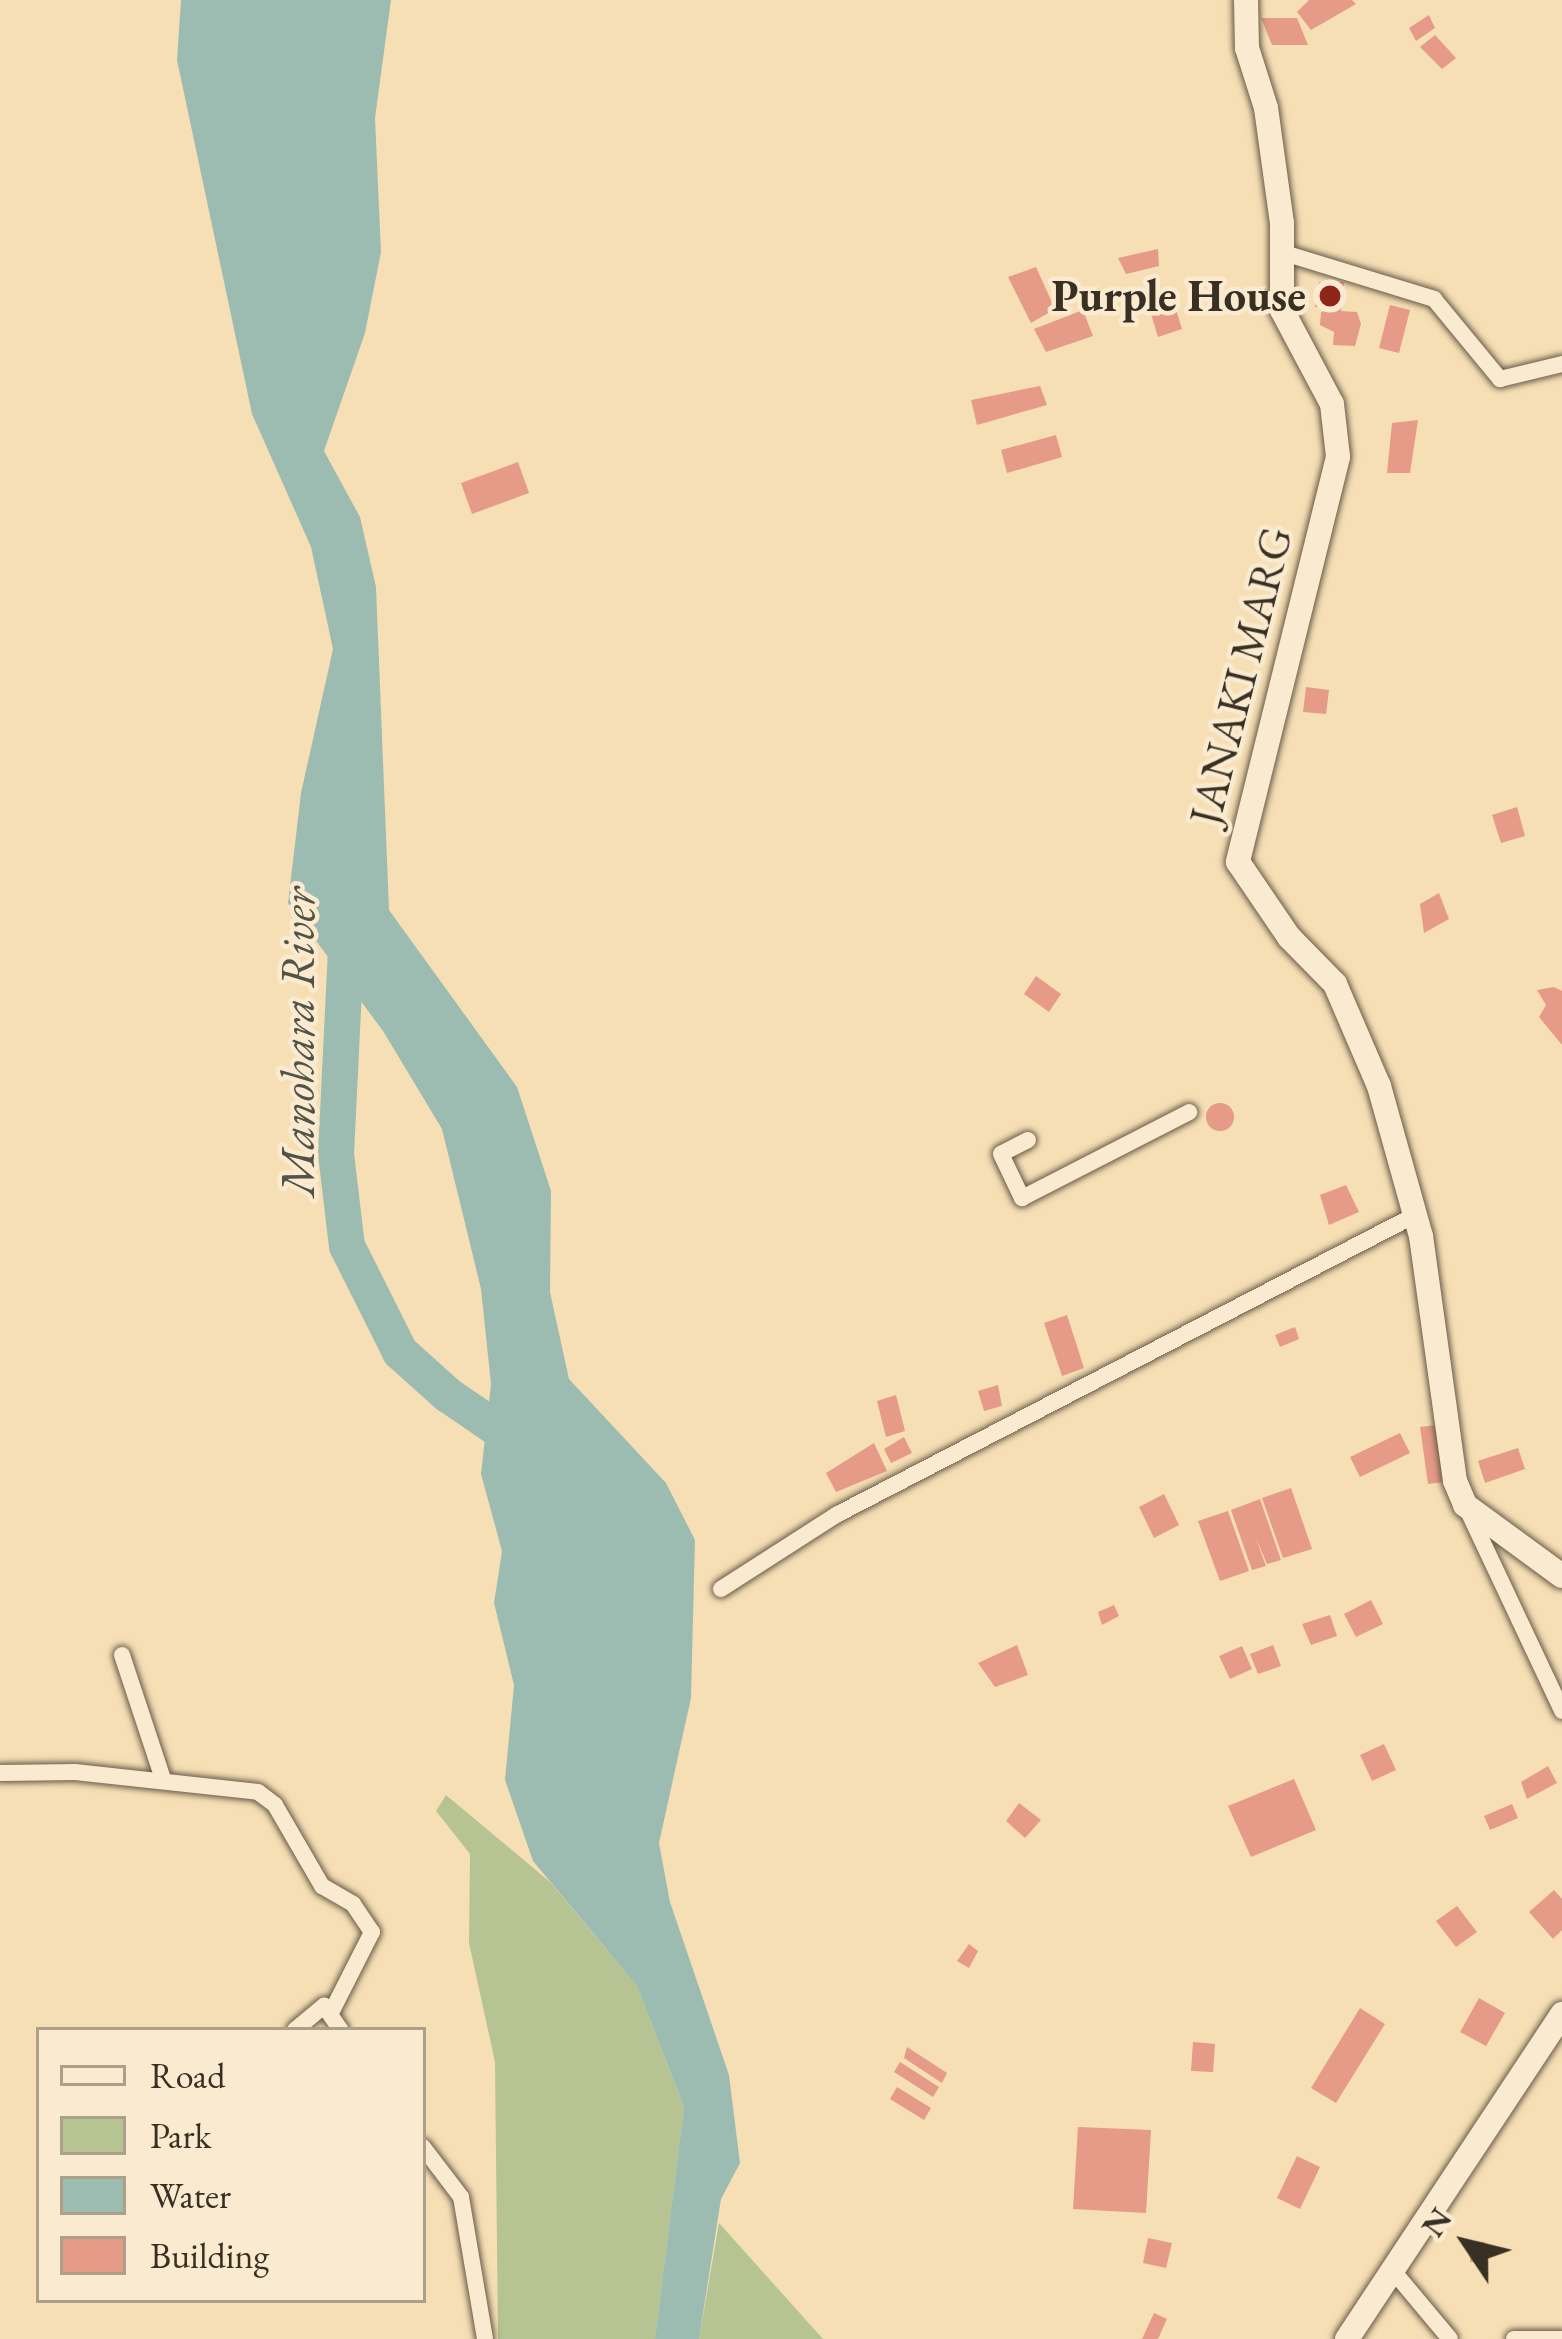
<!DOCTYPE html>
<style>
body{margin:0}
#map{position:relative;width:1562px;height:2339px;overflow:hidden;background:#f7dfb5;font-family:"EB Garamond",serif}
div>[style]{position:absolute}
.green>*{inset:0;background:#b6c393}
.water>*{inset:0;background:#9dbcb1}
.river>*{height:36px;margin:-18px;padding:0 18px;transform-origin:18px;border-radius:18px;background:#9dbcb1}
.building>*{inset:0;background:#e69a88}
.round{border-radius:50%}
.roads{filter:drop-shadow(0 0 3px #685c48) drop-shadow(0 0 3px #685c48)}
.street>*{height:16px;margin:-8px;padding:0 8px;transform-origin:8px;border-radius:8px;background:#faeacf}
.secondary>*{height:24px;margin:-12px;padding:0 12px;transform-origin:12px;border-radius:12px;background:#faeacf}
.dots>*{width:33px;height:33px;translate:-50% -50%;box-sizing:border-box;border:6px solid #faeacf;border-radius:50%}
span{translate:-50% -50%;white-space:nowrap;text-align:center;line-height:1.15;-webkit-text-stroke:9px #faeacf;paint-order:stroke}
.poi-label{font-size:45px;color:#393024;font-weight:700}
.right{translate:-100% -50%;text-align:right}
.street-label{font-size:45px;color:#393024}
.water-label{font-size:48px;color:#525347;font-style:italic}
.legend{position:absolute;left:36px;top:2027px;width:390px;height:276px;box-sizing:border-box;background:#faeacf;border:3px solid #ada08b;margin:0;padding:15px 21px;list-style:none;font-size:36px;color:#393024}
.legend li{display:flex;align-items:center;gap:24px;height:60px}
.legend b{width:60px;border:3px solid #ada08b}
.north{position:absolute;left:1406px;top:2183px;width:120px;height:120px;-webkit-text-stroke:9px #faeacf;paint-order:stroke;rotate:305deg;font-size:33px;font-weight:700;line-height:48px;text-align:center;color:#393024}
.north::after{content:'';display:block;margin:auto;width:42px;height:54px;background:#393024;clip-path:polygon(50% 0,100% 100%,50% 72%,0 100%)}
</style>
<div id="map">
<div class="green">
<div style="clip-path:polygon(446px 1795px,550px 1882px,637px 1986px,684px 2107px,655px 2339px,498px 2339px,495px 2062px,469px 1943px,470px 1854px,436px 1811px)"></div>
<div style="clip-path:polygon(719px 2223px,823px 2339px,699px 2339px)"></div>
</div>
<div class="water">
<div style="clip-path:polygon(181px 0,391px 0,375px 118px,381px 252px,365px 333px,324px 451px,360px 517px,376px 587px,389px 910px,517px 1087px,551px 1191px,550px 1292px,569px 1379px,666px 1483px,695px 1540px,691px 1698px,659px 1843px,670px 1902px,729px 2075px,740px 2163px,721px 2199px,699px 2339px,655px 2339px,684px 2107px,637px 1986px,533px 1861px,505px 1780px,514px 1685px,494px 1603px,502px 1551px,481px 1474px,491px 1384px,481px 1289px,442px 1129px,383px 1031px,288px 903px,301px 793px,333px 649px,311px 547px,252px 414px,177px 60px)"></div>
</div>
<div class="river">
<div style="left:347px;top:929px;width:225px;rotate:92.8deg"></div>
<div style="left:336px;top:1154px;width:93px;rotate:83.2deg"></div>
<div style="left:347px;top:1246px;width:119px;rotate:63.4deg"></div>
<div style="left:400px;top:1352px;width:64px;rotate:41.9deg"></div>
<div style="left:448px;top:1395px;width:69px;rotate:34.4deg"></div>
<div style="left:505px;top:1434px;width:24px;rotate:12deg"></div>
</div>
<div class="building">
<div style="clip-path:polygon(1309px 0,1352px 0,1356px 4px,1311px 30px,1297px 12px)"></div>
<div style="clip-path:polygon(1429px 15px,1435px 28px,1416px 41px,1409px 28px)"></div>
<div style="clip-path:polygon(1261px 18px,1297px 18px,1308px 45px,1272px 45px)"></div>
<div style="clip-path:polygon(1435px 35px,1456px 58px,1442px 69px,1420px 47px)"></div>
<div style="clip-path:polygon(1158px 249px,1159px 266px,1126px 274px,1118px 258px)"></div>
<div style="clip-path:polygon(1036px 267px,1055px 309px,1031px 323px,1008px 277px)"></div>
<div style="clip-path:polygon(1319px 282px,1344px 282px,1341px 311px,1357px 312px,1361px 324px,1355px 346px,1333px 345px,1334px 332px,1320px 325px,1321px 312px,1333px 308px,1315px 307px)"></div>
<div style="clip-path:polygon(1169px 287px,1182px 329px,1158px 337px,1145px 294px)"></div>
<div style="clip-path:polygon(1390px 305px,1410px 310px,1399px 353px,1379px 348px)"></div>
<div style="clip-path:polygon(1083px 310px,1093px 336px,1046px 352px,1034px 329px)"></div>
<div style="clip-path:polygon(1040px 386px,1047px 405px,977px 425px,971px 400px)"></div>
<div style="clip-path:polygon(1418px 420px,1410px 473px,1387px 473px,1392px 423px)"></div>
<div style="clip-path:polygon(1056px 435px,1062px 457px,1007px 473px,1001px 450px)"></div>
<div style="clip-path:polygon(518px 462px,529px 493px,472px 514px,461px 483px)"></div>
<div style="clip-path:polygon(1306px 687px,1329px 690px,1326px 714px,1303px 712px)"></div>
<div style="clip-path:polygon(1517px 807px,1525px 836px,1501px 843px,1492px 815px)"></div>
<div style="clip-path:polygon(1439px 893px,1449px 919px,1424px 933px,1420px 904px)"></div>
<div style="clip-path:polygon(1036px 976px,1061px 994px,1049px 1012px,1024px 994px)"></div>
<div style="clip-path:polygon(1554px 987px,1562px 991px,1562px 1045px,1539px 1017px,1546px 1005px,1537px 990px)"></div>
<div class="round" style="left:1206px;top:1103px;width:28px;height:28px"></div>
<div style="clip-path:polygon(1346px 1185px,1359px 1212px,1329px 1225px,1320px 1195px)"></div>
<div style="clip-path:polygon(1067px 1315px,1084px 1368px,1062px 1376px,1044px 1323px)"></div>
<div style="clip-path:polygon(1295px 1327px,1299px 1339px,1280px 1347px,1275px 1335px)"></div>
<div style="clip-path:polygon(998px 1385px,1002px 1406px,984px 1411px,978px 1391px)"></div>
<div style="clip-path:polygon(896px 1395px,905px 1431px,886px 1437px,877px 1401px)"></div>
<div style="clip-path:polygon(1436px 1425px,1444px 1482px,1428px 1484px,1420px 1427px)"></div>
<div style="clip-path:polygon(1400px 1433px,1410px 1453px,1360px 1477px,1350px 1457px)"></div>
<div style="clip-path:polygon(904px 1437px,912px 1453px,891px 1463px,884px 1449px)"></div>
<div style="clip-path:polygon(874px 1443px,887px 1471px,836px 1492px,826px 1473px)"></div>
<div style="clip-path:polygon(1518px 1448px,1525px 1469px,1485px 1483px,1478px 1461px)"></div>
<div style="clip-path:polygon(1291px 1488px,1312px 1549px,1283px 1558px,1262px 1498px)"></div>
<div style="clip-path:polygon(1164px 1494px,1179px 1525px,1154px 1538px,1139px 1507px)"></div>
<div style="clip-path:polygon(1260px 1499px,1281px 1560px,1267px 1564px,1255px 1536px,1266px 1566px,1252px 1570px,1231px 1510px)"></div>
<div style="clip-path:polygon(1228px 1511px,1249px 1571px,1220px 1581px,1198px 1521px)"></div>
<div style="clip-path:polygon(1371px 1600px,1383px 1624px,1356px 1637px,1344px 1614px)"></div>
<div style="clip-path:polygon(1114px 1605px,1119px 1616px,1102px 1625px,1098px 1612px)"></div>
<div style="clip-path:polygon(1330px 1615px,1337px 1636px,1311px 1645px,1302px 1624px)"></div>
<div style="clip-path:polygon(1017px 1645px,1028px 1675px,995px 1687px,978px 1663px)"></div>
<div style="clip-path:polygon(1273px 1645px,1281px 1666px,1258px 1674px,1250px 1654px)"></div>
<div style="clip-path:polygon(1242px 1646px,1252px 1669px,1230px 1679px,1219px 1656px)"></div>
<div style="clip-path:polygon(1384px 1744px,1396px 1770px,1372px 1781px,1360px 1755px)"></div>
<div style="clip-path:polygon(1548px 1766px,1557px 1783px,1527px 1799px,1521px 1782px)"></div>
<div style="clip-path:polygon(1294px 1779px,1316px 1830px,1251px 1857px,1228px 1806px)"></div>
<div style="clip-path:polygon(1019px 1803px,1041px 1820px,1025px 1838px,1006px 1821px)"></div>
<div style="clip-path:polygon(1512px 1804px,1518px 1818px,1490px 1830px,1484px 1816px)"></div>
<div style="clip-path:polygon(1554px 1890px,1562px 1899px,1562px 1930px,1553px 1939px,1529px 1912px)"></div>
<div style="clip-path:polygon(1457px 1906px,1477px 1932px,1456px 1947px,1436px 1921px)"></div>
<div style="clip-path:polygon(969px 1944px,978px 1951px,969px 1968px,957px 1961px)"></div>
<div style="clip-path:polygon(1479px 1998px,1505px 2013px,1486px 2046px,1460px 2032px)"></div>
<div style="clip-path:polygon(1360px 2008px,1385px 2024px,1336px 2103px,1311px 2088px)"></div>
<div style="clip-path:polygon(1193px 2042px,1215px 2044px,1213px 2072px,1191px 2071px)"></div>
<div style="clip-path:polygon(907px 2047px,947px 2073px,942px 2083px,904px 2058px)"></div>
<div style="clip-path:polygon(900px 2062px,939px 2087px,933px 2097px,894px 2072px)"></div>
<div style="clip-path:polygon(897px 2087px,931px 2108px,924px 2120px,890px 2099px)"></div>
<div style="clip-path:polygon(1078px 2127px,1151px 2130px,1146px 2213px,1073px 2209px)"></div>
<div style="clip-path:polygon(1297px 2156px,1320px 2167px,1300px 2209px,1277px 2198px)"></div>
<div style="clip-path:polygon(1148px 2238px,1172px 2243px,1166px 2268px,1143px 2263px)"></div>
<div style="clip-path:polygon(1471px 2241px,1485px 2242px,1484px 2263px,1470px 2262px)"></div>
<div style="clip-path:polygon(1154px 2313px,1167px 2319px,1158px 2339px,1142px 2339px)"></div>
</div>
<div class="roads">
<div class="street">
<div style="left:1284px;top:253px;width:157px;rotate:17deg"></div>
<div style="left:1434px;top:299px;width:104px;rotate:50.5deg"></div>
<div style="left:1500px;top:379px;width:64px;rotate:-13.6deg"></div>
<div style="left:1028px;top:1140px;width:30px;rotate:153deg"></div>
<div style="left:1001px;top:1154px;width:49px;rotate:64.5deg"></div>
<div style="left:1022px;top:1198px;width:188px;rotate:-27.2deg"></div>
<div style="left:1468px;top:1511px;width:221px;rotate:64.8deg"></div>
<div style="left:721px;top:1589px;width:139px;rotate:-32.7deg"></div>
<div style="left:838px;top:1514px;width:652px;rotate:-27.39deg"></div>
<div style="left:122px;top:1655px;width:131px;rotate:71.7deg"></div>
<div style="left:0;top:1773px;width:75px;rotate:-0.8deg"></div>
<div style="left:75px;top:1772px;width:184px;rotate:6.2deg"></div>
<div style="left:258px;top:1792px;width:21px;rotate:37deg"></div>
<div style="left:275px;top:1805px;width:94px;rotate:59.9deg"></div>
<div style="left:322px;top:1886px;width:36px;rotate:30deg"></div>
<div style="left:353px;top:1904px;width:34px;rotate:56deg"></div>
<div style="left:372px;top:1932px;width:89px;rotate:116.9deg"></div>
<div style="left:295px;top:2030px;width:38px;rotate:-40deg"></div>
<div style="left:324px;top:2006px;width:29px;rotate:55deg"></div>
<div style="left:423px;top:2147px;width:63px;rotate:52.8deg"></div>
<div style="left:461px;top:2197px;width:144px;rotate:80.4deg"></div>
<div style="left:1394px;top:2272px;width:87px;rotate:50.1deg"></div>
<div style="left:1514px;top:2339px;width:48px"></div>
</div>
<div class="secondary">
<div style="left:1246px;top:0;width:48px;rotate:88.8deg"></div>
<div style="left:1247px;top:48px;width:63px;rotate:72.4deg"></div>
<div style="left:1266px;top:108px;width:116px;rotate:82.1deg"></div>
<div style="left:1282px;top:223px;width:87px;rotate:90deg"></div>
<div style="left:1282px;top:310px;width:106px;rotate:62deg"></div>
<div style="left:1332px;top:404px;width:53px;rotate:83.5deg"></div>
<div style="left:1338px;top:457px;width:417px;rotate:103.9deg"></div>
<div style="left:1238px;top:862px;width:91px;rotate:55.8deg"></div>
<div style="left:1289px;top:937px;width:66px;rotate:45.6deg"></div>
<div style="left:1335px;top:984px;width:111px;rotate:66.7deg"></div>
<div style="left:1379px;top:1086px;width:156px;rotate:74.4deg"></div>
<div style="left:1421px;top:1236px;width:247px;rotate:82.1deg"></div>
<div style="left:1455px;top:1481px;width:26px;rotate:67deg"></div>
<div style="left:1465px;top:1505px;width:120px;rotate:36.2deg"></div>
<div style="left:1347px;top:2339px;width:390px;rotate:-56.5deg"></div>
</div>
</div>
<div class="dots">
<div style="left:1330px;top:296px;background:#8f2418"></div>
</div>
<div class="poi-label">
<span class="right" style="left:1306px;top:296px">Purple House</span>
</div>
<div class="street-label">
<span style="left:1241px;top:676px;rotate:-76deg">JANAKI MARG</span>
</div>
<div class="water-label">
<span style="left:298px;top:1042px;rotate:-90deg">Manohara River</span>
</div>
<ul class="legend">
<li><b style="height:15px;background:#faeacf"></b>Road</li>
<li><b style="height:33px;background:#b6c393"></b>Park</li>
<li><b style="height:33px;background:#9dbcb1"></b>Water</li>
<li><b style="height:33px;background:#e69a88"></b>Building</li>
</ul>
<div class="north">N</div>
</div>
